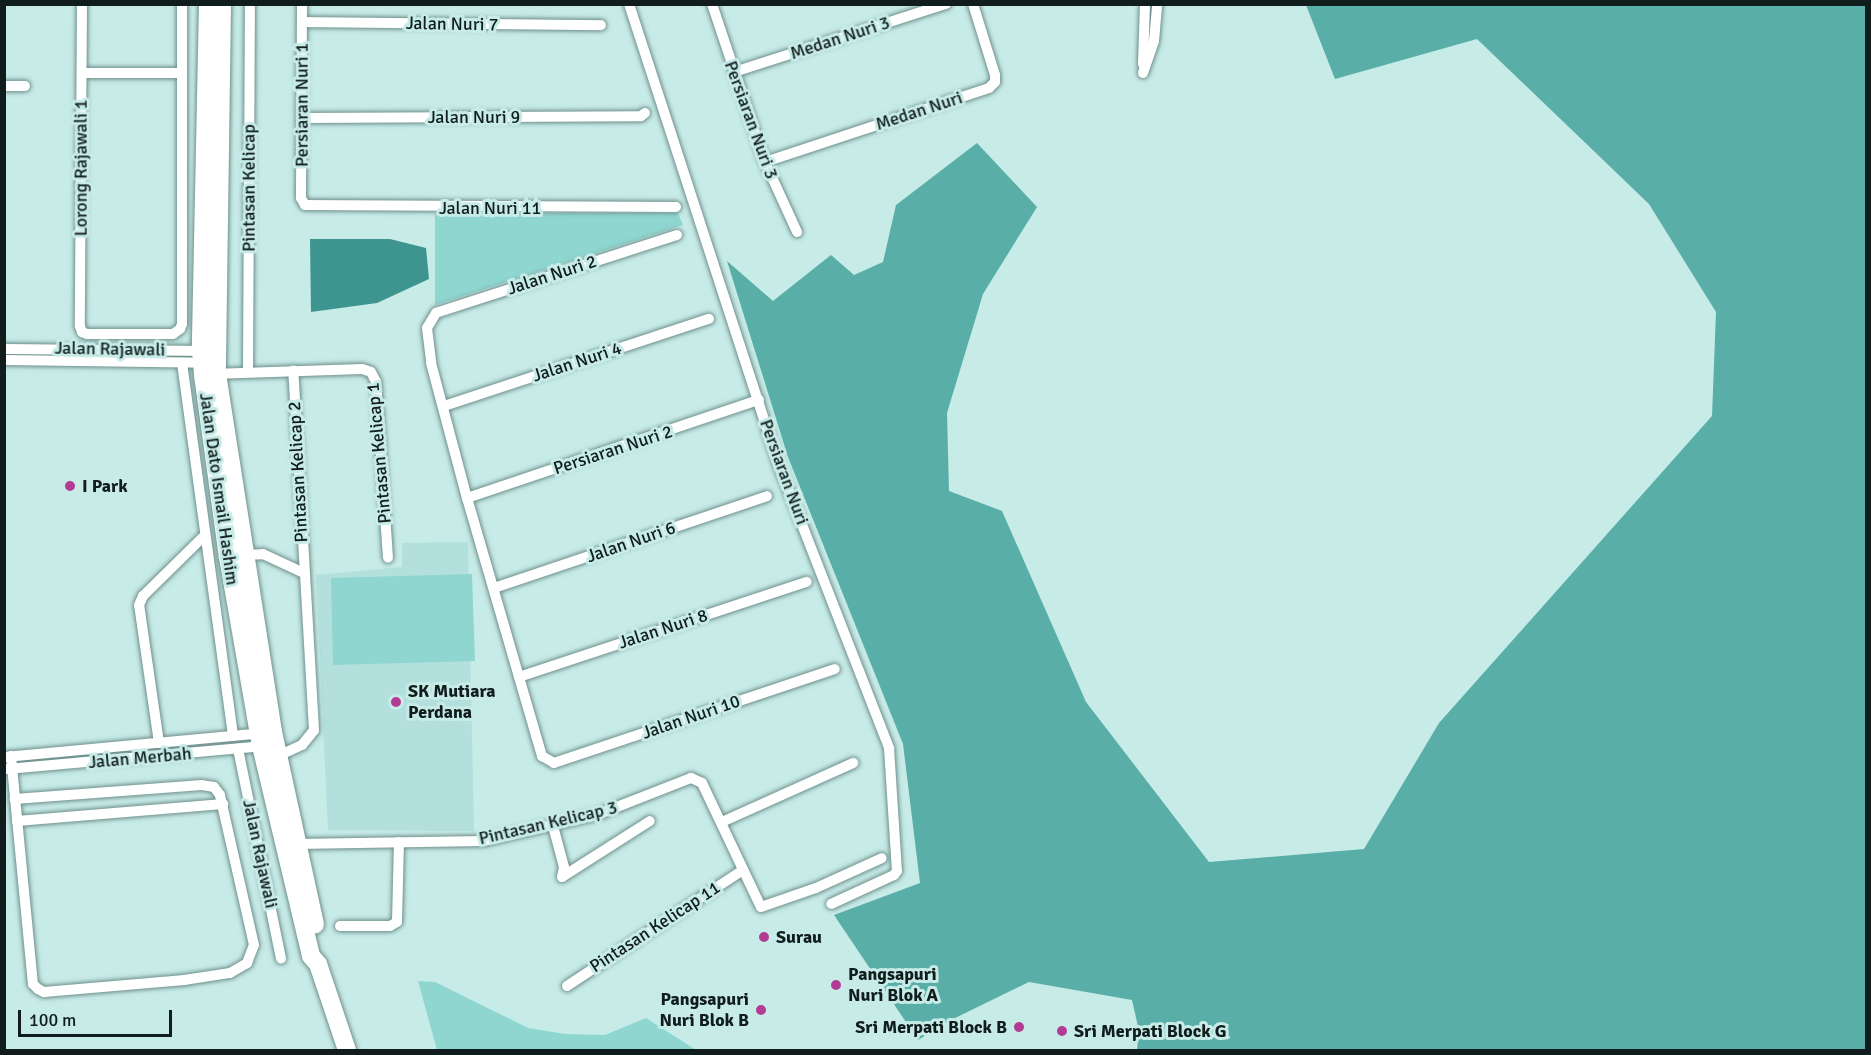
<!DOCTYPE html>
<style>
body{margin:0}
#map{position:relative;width:1871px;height:1055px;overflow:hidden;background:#c7ebe7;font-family:Signika,sans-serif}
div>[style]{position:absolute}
.built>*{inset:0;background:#b3e0dc}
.green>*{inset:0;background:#8fd6d0}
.forest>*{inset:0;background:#59aea8}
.water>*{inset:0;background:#3e958f}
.roads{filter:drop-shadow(0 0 2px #6f908d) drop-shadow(0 0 2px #6f908d)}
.street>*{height:10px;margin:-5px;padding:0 5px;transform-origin:5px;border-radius:5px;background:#fff}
.primary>*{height:18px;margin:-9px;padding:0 9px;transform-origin:9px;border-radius:9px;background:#fff}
.dots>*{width:16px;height:16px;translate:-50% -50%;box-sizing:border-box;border:3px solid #c7ebe7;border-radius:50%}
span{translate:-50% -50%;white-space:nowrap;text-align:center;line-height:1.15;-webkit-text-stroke:6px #c7ebe7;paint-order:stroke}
.street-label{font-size:18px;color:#101d1c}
.poi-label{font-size:18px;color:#101d1c;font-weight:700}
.left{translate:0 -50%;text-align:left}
.right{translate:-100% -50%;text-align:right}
.frame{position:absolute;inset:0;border:6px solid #101d1c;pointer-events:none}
.scale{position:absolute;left:18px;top:1010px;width:154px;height:27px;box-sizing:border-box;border:3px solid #101d1c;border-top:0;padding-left:8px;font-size:18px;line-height:21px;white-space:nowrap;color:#101d1c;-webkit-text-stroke:4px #c7ebe7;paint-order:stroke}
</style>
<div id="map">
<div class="built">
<div style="clip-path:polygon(468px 542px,474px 831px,328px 830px,316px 575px,402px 567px,402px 543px)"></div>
</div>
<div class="green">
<div style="clip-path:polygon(435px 213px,678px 213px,683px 225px,435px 305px)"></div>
<div style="clip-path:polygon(472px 574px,475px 661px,333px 665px,331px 578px)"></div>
<div style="clip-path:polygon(418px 981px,435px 982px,528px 1028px,565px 1034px,605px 1035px,646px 1018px,696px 1050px,437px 1050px)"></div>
</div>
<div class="forest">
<div style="clip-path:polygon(1306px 5px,1866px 5px,1866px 1050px,1137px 1050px,1139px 1031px,1132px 1000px,1029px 982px,949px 1021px,918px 1040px,834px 915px,920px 883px,903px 744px,788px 457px,727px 261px,773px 301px,831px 255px,854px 275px,883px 262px,896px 205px,977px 143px,1037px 207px,983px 294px,947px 413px,949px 491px,1002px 511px,1086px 702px,1209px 862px,1364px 849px,1439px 723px,1712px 416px,1716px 312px,1649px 204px,1477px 39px,1335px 79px)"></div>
</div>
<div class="water">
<div style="clip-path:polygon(310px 239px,390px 239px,426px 248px,429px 279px,377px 303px,311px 312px)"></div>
</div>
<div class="roads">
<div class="street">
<div style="left:82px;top:4px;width:322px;rotate:90.4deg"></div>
<div style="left:80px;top:326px;width:6px;rotate:72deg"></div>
<div style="left:82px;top:332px;width:5px;rotate:22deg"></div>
<div style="left:87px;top:334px;width:86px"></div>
<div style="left:173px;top:334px;width:9px;rotate:-36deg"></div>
<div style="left:180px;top:329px;width:5px;rotate:-68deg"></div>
<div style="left:182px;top:324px;width:320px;rotate:-90deg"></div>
<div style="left:302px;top:4px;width:194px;rotate:90.3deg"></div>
<div style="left:301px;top:198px;width:8px;rotate:60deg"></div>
<div style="left:305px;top:205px;width:371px;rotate:0.3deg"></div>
<div style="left:629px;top:4px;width:483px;rotate:72deg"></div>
<div style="left:778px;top:463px;width:306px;rotate:68.7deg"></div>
<div style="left:889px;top:748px;width:123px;rotate:86.3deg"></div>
<div style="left:897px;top:871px;width:5px;rotate:127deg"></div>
<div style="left:894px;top:875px;width:69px;rotate:155.3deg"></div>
<div style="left:712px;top:4px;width:167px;rotate:71.5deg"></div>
<div style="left:765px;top:162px;width:77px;rotate:65.4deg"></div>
<div style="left:302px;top:22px;width:299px;rotate:0.6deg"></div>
<div style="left:1143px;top:64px;width:60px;rotate:-88.1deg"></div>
<div style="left:734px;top:72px;width:223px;rotate:-17.8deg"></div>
<div style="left:82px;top:73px;width:100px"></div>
<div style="left:1143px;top:73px;width:34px;rotate:-71deg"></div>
<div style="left:1154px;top:41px;width:37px;rotate:-85deg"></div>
<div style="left:4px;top:86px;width:21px"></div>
<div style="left:302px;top:118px;width:339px;rotate:-0.3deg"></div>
<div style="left:641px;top:116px;width:5px;rotate:-37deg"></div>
<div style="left:765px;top:162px;width:236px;rotate:-18.3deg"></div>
<div style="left:989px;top:88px;width:8px;rotate:-45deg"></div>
<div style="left:995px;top:82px;width:7px;rotate:-90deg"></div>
<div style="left:995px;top:75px;width:74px;rotate:-107.2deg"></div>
<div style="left:677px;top:235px;width:253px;rotate:162.1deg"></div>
<div style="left:436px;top:313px;width:17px;rotate:121deg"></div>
<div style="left:427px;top:328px;width:35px;rotate:83deg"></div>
<div style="left:431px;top:363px;width:140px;rotate:75.1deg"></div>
<div style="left:467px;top:498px;width:269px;rotate:73.8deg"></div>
<div style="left:542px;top:756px;width:14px;rotate:30deg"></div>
<div style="left:554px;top:763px;width:296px;rotate:-18.5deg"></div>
<div style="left:4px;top:349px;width:201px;rotate:0.6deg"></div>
<div style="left:4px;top:360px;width:203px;rotate:0.8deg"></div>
<div style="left:182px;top:363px;width:376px;rotate:82.2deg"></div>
<div style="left:248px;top:372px;width:368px;rotate:-89.7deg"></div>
<div style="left:212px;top:374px;width:150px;rotate:-1.9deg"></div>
<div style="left:362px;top:369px;width:9px;rotate:18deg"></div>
<div style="left:371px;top:372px;width:11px;rotate:63deg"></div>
<div style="left:376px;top:382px;width:176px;rotate:86.1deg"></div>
<div style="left:444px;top:406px;width:279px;rotate:-18.2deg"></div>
<div style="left:467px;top:498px;width:308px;rotate:-18.6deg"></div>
<div style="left:240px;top:555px;width:23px;rotate:-2deg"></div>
<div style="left:263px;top:554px;width:45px;rotate:24.9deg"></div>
<div style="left:494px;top:588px;width:288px;rotate:-18.6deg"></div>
<div style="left:519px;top:677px;width:303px;rotate:-18.3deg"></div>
<div style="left:159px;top:743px;width:139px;rotate:-98.2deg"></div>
<div style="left:139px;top:605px;width:10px;rotate:-66deg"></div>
<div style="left:143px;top:596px;width:86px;rotate:-44.5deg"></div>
<div style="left:238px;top:749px;width:214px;rotate:78.4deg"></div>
<div style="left:11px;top:756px;width:229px;rotate:84.5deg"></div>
<div style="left:33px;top:984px;width:7px;rotate:45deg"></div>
<div style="left:38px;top:989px;width:7px;rotate:27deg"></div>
<div style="left:44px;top:992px;width:141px;rotate:-4.9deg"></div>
<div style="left:184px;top:980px;width:47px;rotate:-8.7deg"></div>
<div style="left:230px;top:973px;width:20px;rotate:-30deg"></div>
<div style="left:247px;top:963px;width:19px;rotate:-69deg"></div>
<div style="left:254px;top:945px;width:154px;rotate:-102.8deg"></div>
<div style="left:220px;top:795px;width:10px;rotate:-127deg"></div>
<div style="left:214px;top:787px;width:12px;rotate:-171deg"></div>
<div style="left:202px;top:785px;width:188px;rotate:175.7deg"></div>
<div style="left:5px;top:757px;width:260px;rotate:-5.3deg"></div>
<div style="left:276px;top:757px;width:29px;rotate:-25deg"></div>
<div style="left:302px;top:745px;width:19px;rotate:-51deg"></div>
<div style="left:314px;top:730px;width:360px;rotate:-93.3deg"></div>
<div style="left:7px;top:769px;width:261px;rotate:-5.1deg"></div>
<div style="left:17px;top:821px;width:207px;rotate:-4.7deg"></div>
<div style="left:722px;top:822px;width:144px;rotate:-24.2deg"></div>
<div style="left:553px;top:826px;width:42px;rotate:75deg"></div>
<div style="left:564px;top:867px;width:10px;rotate:101deg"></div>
<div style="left:562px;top:877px;width:104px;rotate:-32.5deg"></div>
<div style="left:295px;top:844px;width:189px;rotate:-0.9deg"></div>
<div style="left:484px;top:841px;width:118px;rotate:-13.2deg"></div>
<div style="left:599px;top:814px;width:99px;rotate:-21.4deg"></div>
<div style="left:691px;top:778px;width:12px;rotate:24deg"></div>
<div style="left:702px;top:783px;width:137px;rotate:64.6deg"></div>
<div style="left:761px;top:907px;width:58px;rotate:-19.1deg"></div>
<div style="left:816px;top:888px;width:72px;rotate:-24.4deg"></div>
<div style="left:340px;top:926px;width:50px"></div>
<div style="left:390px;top:926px;width:8px;rotate:-30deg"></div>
<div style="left:397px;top:922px;width:80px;rotate:-88.6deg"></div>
<div style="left:567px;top:986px;width:211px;rotate:-33.4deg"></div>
</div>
<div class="primary">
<div style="left:208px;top:4px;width:347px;rotate:91.2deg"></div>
<div style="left:201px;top:351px;width:24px;rotate:85deg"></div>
<div style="left:203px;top:375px;width:184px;rotate:82.2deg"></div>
<div style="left:228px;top:557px;width:192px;rotate:80.1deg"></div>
<div style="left:261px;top:746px;width:216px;rotate:76.6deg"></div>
<div style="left:311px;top:956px;width:11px;rotate:49deg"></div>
<div style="left:318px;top:964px;width:91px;rotate:71.4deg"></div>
<div style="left:222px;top:4px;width:370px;rotate:90.8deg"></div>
<div style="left:217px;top:374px;width:362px;rotate:81.1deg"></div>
<div style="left:273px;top:732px;width:197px;rotate:77.7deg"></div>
</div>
</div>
<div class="dots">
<div style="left:70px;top:486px;background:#b23c93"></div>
<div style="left:396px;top:702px;background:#b23c93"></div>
<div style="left:764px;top:937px;background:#b23c93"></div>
<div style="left:836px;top:985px;background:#b23c93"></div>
<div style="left:761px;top:1010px;background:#b23c93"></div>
<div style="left:1019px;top:1027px;background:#b23c93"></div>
<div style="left:1062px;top:1031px;background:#b23c93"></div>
</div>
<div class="street-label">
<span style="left:452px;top:24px;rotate:1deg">Jalan Nuri 7</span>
<span style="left:840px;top:38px;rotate:-18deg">Medan Nuri 3</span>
<span style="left:302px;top:105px;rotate:-90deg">Persiaran Nuri 1</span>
<span style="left:919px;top:111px;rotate:-18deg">Medan Nuri</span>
<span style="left:474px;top:117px">Jalan Nuri 9</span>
<span style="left:751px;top:120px;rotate:70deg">Persiaran Nuri 3</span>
<span style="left:81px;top:168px;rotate:-90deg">Lorong Rajawali 1</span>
<span style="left:249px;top:188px;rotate:-90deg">Pintasan Kelicap</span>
<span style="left:490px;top:208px">Jalan Nuri 11</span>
<span style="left:552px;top:275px;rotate:-18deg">Jalan Nuri 2</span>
<span style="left:110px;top:349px;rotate:1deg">Jalan Rajawali</span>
<span style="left:577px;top:362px;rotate:-18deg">Jalan Nuri 4</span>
<span style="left:613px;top:450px;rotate:-18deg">Persiaran Nuri 2</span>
<span style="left:379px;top:453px;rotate:-95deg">Pintasan Kelicap 1</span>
<span style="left:298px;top:472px;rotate:-93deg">Pintasan Kelicap 2</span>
<span style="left:784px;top:472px;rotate:70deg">Persiaran Nuri</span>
<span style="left:219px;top:489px;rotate:82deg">Jalan Dato Ismail Hashim</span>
<span style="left:631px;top:542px;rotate:-19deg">Jalan Nuri 6</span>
<span style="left:663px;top:629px;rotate:-18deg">Jalan Nuri 8</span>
<span style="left:691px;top:717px;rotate:-19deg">Jalan Nuri 10</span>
<span style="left:140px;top:758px;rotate:-5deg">Jalan Merbah</span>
<span style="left:548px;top:823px;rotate:-13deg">Pintasan Kelicap 3</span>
<span style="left:260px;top:854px;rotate:78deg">Jalan Rajawali</span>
<span style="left:655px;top:927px;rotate:-33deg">Pintasan Kelicap 11</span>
</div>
<div class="poi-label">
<span class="left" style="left:82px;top:486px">I Park</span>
<span class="left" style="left:408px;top:702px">SK Mutiara<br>Perdana</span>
<span class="left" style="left:776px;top:937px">Surau</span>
<span class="left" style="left:848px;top:985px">Pangsapuri<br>Nuri Blok A</span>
<span class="right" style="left:749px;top:1010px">Pangsapuri<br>Nuri Blok B</span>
<span class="right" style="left:1007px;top:1027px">Sri Merpati Block B</span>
<span class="left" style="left:1074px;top:1031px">Sri Merpati Block G</span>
</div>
<div class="frame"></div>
<div class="scale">100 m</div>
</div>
